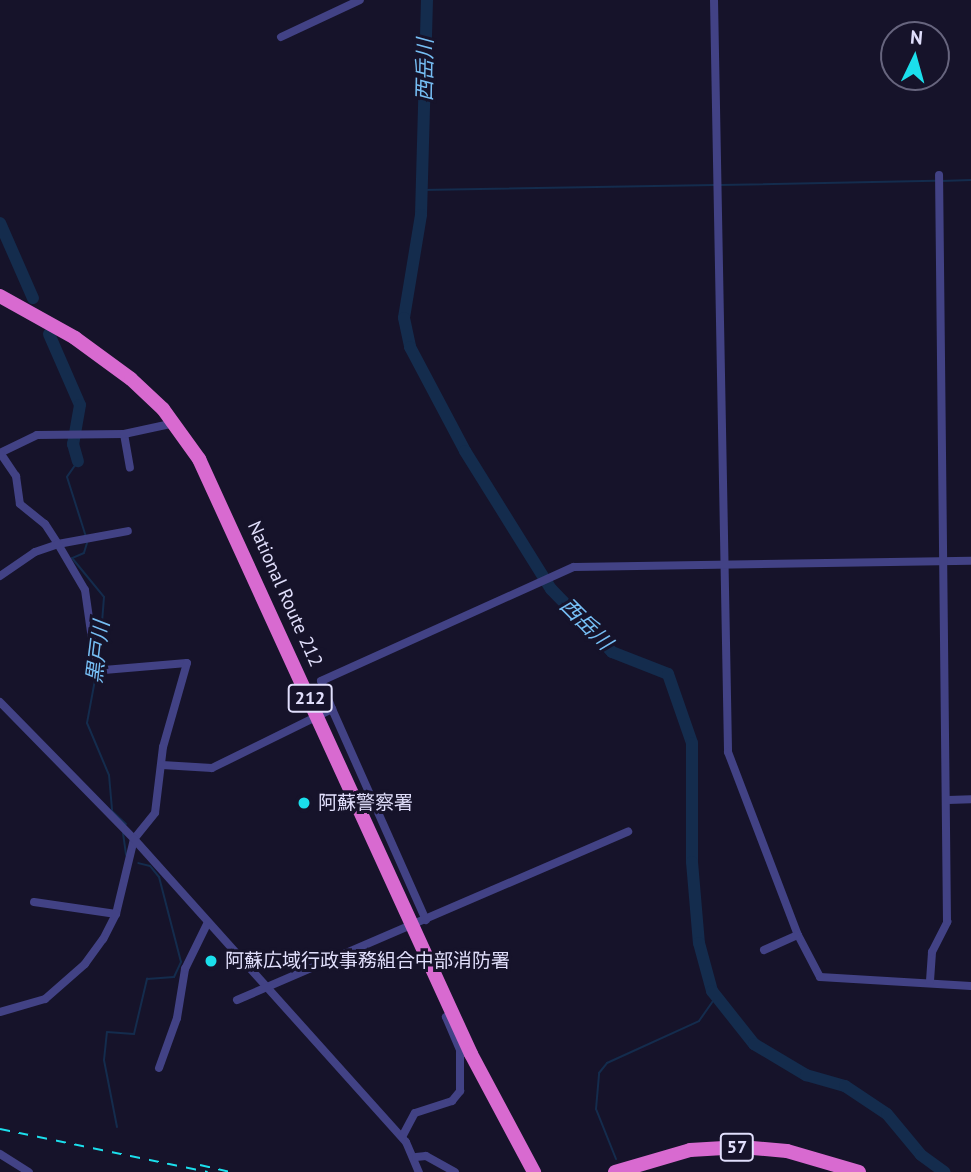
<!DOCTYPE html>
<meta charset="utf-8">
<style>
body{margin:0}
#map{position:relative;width:971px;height:1172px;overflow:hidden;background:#16132a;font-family:"PT Sans","Noto Sans JP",sans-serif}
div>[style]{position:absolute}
.stream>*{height:2px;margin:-1px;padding:0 1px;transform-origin:1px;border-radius:1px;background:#142c4d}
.river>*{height:12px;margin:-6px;padding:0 6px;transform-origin:6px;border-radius:6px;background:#142c4d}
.minor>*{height:8px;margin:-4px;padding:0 4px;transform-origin:4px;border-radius:4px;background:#424285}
.trunk>*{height:14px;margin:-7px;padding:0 7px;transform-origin:7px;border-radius:7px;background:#d86ad0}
.rail>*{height:2px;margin-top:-1px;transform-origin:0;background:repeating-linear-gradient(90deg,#1bdfec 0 10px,transparent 0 19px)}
.dots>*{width:19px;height:19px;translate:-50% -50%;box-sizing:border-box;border:4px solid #16132a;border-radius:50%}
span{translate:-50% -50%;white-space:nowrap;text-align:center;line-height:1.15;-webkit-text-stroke:6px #16132a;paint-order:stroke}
.shield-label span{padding:2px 5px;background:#16132a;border:2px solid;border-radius:5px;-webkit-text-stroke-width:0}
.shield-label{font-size:18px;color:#e1dffc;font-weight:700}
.street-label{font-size:19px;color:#e1dffc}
.poi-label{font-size:19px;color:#e1dffc}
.left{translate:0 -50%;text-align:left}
.water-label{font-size:21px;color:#76bef4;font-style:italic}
.north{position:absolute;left:880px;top:21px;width:70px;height:70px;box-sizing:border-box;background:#16132a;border:2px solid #67657e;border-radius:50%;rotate:5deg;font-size:19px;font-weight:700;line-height:28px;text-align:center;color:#e1dffc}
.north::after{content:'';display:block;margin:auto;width:24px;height:32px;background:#1bdfec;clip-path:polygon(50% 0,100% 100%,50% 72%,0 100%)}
</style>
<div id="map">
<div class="stream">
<div style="left:941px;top:181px;width:30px;rotate:-2deg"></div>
<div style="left:720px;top:185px;width:215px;rotate:-1.1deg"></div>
<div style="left:421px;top:190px;width:293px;rotate:-1deg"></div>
<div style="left:78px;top:461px;width:19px;rotate:125deg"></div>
<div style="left:67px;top:477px;width:63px;rotate:72.4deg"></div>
<div style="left:87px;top:543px;width:10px;rotate:107deg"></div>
<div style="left:84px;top:553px;width:13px;rotate:157deg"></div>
<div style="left:72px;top:558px;width:50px;rotate:50.6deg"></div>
<div style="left:104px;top:597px;width:63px;rotate:94.5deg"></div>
<div style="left:97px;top:669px;width:55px;rotate:100.5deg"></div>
<div style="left:87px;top:723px;width:56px;rotate:67.1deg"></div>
<div style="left:109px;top:775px;width:36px;rotate:85deg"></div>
<div style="left:112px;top:811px;width:19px;rotate:43deg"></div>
<div style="left:123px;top:833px;width:22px;rotate:82deg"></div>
<div style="left:117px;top:1127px;width:68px;rotate:-101deg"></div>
<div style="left:104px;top:1060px;width:28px;rotate:-84deg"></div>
<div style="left:107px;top:1032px;width:27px;rotate:4deg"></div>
<div style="left:134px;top:1034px;width:57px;rotate:-76.7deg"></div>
<div style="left:147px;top:979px;width:27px;rotate:-4deg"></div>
<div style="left:174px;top:977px;width:17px;rotate:-65deg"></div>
<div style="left:181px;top:962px;width:88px;rotate:-104.5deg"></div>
<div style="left:159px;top:877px;width:14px;rotate:-129deg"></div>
<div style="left:150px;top:866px;width:12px;rotate:-166deg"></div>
<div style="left:616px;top:1159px;width:54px;rotate:-111.8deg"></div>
<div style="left:596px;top:1109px;width:36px;rotate:-85deg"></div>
<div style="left:599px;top:1073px;width:13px;rotate:-51deg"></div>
<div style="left:607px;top:1063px;width:101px;rotate:-24.5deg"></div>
<div style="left:699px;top:1021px;width:29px;rotate:-55deg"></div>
</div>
<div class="river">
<div style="left:427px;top:0;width:215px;rotate:91.6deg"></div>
<div style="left:421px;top:215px;width:104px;rotate:99.4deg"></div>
<div style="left:404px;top:318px;width:30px;rotate:78deg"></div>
<div style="left:410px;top:347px;width:118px;rotate:62.1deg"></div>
<div style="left:465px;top:451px;width:163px;rotate:58.1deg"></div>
<div style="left:551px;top:589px;width:88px;rotate:45.9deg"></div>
<div style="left:612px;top:652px;width:60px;rotate:21.4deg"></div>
<div style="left:668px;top:674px;width:73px;rotate:70.8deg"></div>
<div style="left:692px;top:743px;width:119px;rotate:90deg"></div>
<div style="left:692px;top:862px;width:81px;rotate:85.1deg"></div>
<div style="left:699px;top:943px;width:50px;rotate:74.8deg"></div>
<div style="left:712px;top:991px;width:68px;rotate:51.6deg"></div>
<div style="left:754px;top:1044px;width:61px;rotate:30.8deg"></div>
<div style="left:806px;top:1075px;width:41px;rotate:15.8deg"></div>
<div style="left:845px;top:1086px;width:50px;rotate:33.7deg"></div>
<div style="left:887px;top:1114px;width:53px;rotate:50.3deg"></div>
<div style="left:921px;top:1155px;width:29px;rotate:36deg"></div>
<div style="left:0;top:223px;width:82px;rotate:66.3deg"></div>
<div style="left:49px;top:334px;width:77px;rotate:66.4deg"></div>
<div style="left:80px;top:405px;width:40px;rotate:100deg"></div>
<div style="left:73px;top:444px;width:18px;rotate:74deg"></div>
</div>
<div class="minor">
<div style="left:714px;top:0;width:752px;rotate:88.93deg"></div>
<div style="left:728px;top:752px;width:196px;rotate:69.1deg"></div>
<div style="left:798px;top:935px;width:47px;rotate:62.4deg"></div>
<div style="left:820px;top:977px;width:151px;rotate:3.4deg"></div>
<div style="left:281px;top:37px;width:87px;rotate:-25.1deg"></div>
<div style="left:124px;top:434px;width:34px;rotate:80deg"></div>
<div style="left:0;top:453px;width:41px;rotate:-25.9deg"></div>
<div style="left:37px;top:435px;width:87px;rotate:-0.7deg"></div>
<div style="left:124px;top:434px;width:52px;rotate:-12.2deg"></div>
<div style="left:1px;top:454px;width:27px;rotate:56deg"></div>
<div style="left:16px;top:476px;width:28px;rotate:82deg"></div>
<div style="left:20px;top:504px;width:32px;rotate:39deg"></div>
<div style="left:45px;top:524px;width:24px;rotate:57deg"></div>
<div style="left:58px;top:544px;width:71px;rotate:-10.5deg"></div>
<div style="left:0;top:576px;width:42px;rotate:-34.4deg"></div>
<div style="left:35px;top:552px;width:24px;rotate:-19deg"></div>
<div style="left:58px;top:544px;width:53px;rotate:59.6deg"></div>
<div style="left:85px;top:590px;width:71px;rotate:81.9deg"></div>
<div style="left:95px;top:660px;width:13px;rotate:48deg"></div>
<div style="left:104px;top:670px;width:83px;rotate:-4.8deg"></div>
<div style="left:187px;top:663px;width:87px;rotate:105.9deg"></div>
<div style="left:163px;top:747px;width:66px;rotate:96.9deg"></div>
<div style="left:155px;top:813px;width:33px;rotate:129deg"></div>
<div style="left:134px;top:839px;width:77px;rotate:103.5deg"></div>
<div style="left:116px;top:914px;width:28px;rotate:117deg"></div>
<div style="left:103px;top:939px;width:31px;rotate:126deg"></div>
<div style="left:85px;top:964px;width:53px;rotate:138.8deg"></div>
<div style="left:45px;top:999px;width:47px;rotate:163.9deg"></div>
<div style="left:0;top:702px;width:192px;rotate:45.6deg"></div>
<div style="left:134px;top:839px;width:407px;rotate:48.1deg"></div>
<div style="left:406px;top:1142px;width:33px;rotate:67deg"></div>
<div style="left:332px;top:709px;width:231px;rotate:66deg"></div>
<div style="left:162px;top:765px;width:50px;rotate:3.4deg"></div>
<div style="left:212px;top:768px;width:134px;rotate:-26.2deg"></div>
<div style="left:332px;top:709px;width:30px;rotate:-111deg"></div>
<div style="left:321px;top:681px;width:277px;rotate:-24.3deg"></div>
<div style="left:574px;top:567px;width:397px;rotate:-0.9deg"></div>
<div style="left:948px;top:800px;width:23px;rotate:-2deg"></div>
<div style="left:34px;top:902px;width:83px;rotate:8.3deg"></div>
<div style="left:764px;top:950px;width:37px;rotate:-24deg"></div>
<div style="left:930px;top:981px;width:29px;rotate:-86deg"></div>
<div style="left:932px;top:952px;width:34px;rotate:-63deg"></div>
<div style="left:947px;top:922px;width:747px;rotate:-90.61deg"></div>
<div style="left:237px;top:1000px;width:426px;rotate:-23.3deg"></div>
<div style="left:159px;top:1068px;width:53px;rotate:-70.2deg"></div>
<div style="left:177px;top:1018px;width:50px;rotate:-80.7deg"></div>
<div style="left:185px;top:969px;width:52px;rotate:-63.9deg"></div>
<div style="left:402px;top:1137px;width:27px;rotate:-62deg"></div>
<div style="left:415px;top:1113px;width:39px;rotate:-18deg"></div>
<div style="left:452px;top:1101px;width:13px;rotate:-51deg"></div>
<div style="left:460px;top:1091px;width:41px;rotate:-90deg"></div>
<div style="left:460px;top:1050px;width:36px;rotate:-113deg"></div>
<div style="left:446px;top:1017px;width:6px;rotate:-39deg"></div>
<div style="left:0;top:1154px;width:34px;rotate:32deg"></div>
<div style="left:416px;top:1157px;width:10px;rotate:-6deg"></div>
<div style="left:426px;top:1156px;width:33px;rotate:29deg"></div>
</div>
<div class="trunk">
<div style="left:0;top:296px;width:86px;rotate:29.2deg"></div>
<div style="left:75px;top:338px;width:69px;rotate:36.2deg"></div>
<div style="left:131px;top:379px;width:44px;rotate:43.2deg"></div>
<div style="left:163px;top:409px;width:62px;rotate:54.2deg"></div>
<div style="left:199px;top:459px;width:654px;rotate:65.43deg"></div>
<div style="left:471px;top:1054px;width:134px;rotate:61.9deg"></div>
<div style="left:615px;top:1172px;width:78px;rotate:-16.3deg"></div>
<div style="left:690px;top:1150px;width:51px;rotate:-3.4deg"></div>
<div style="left:741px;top:1147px;width:46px;rotate:5deg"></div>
<div style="left:787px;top:1151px;width:75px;rotate:16.3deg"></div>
</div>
<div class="rail">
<div style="left:0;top:1129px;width:212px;rotate:11.7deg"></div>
<div style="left:200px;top:1165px;width:32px;rotate:13deg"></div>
</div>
<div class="dots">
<div style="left:304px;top:803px;background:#1bdfec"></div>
<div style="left:211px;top:961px;background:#1bdfec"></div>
</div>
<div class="shield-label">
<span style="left:310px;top:698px">212</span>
<span style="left:737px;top:1147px">57</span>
</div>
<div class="street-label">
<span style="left:285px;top:594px;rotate:66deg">National Route 212</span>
</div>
<div class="poi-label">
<span class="left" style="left:318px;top:803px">阿蘇警察署</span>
<span class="left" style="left:225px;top:961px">阿蘇広域行政事務組合中部消防署</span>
</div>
<div class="water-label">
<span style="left:425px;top:70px;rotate:-89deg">西岳川</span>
<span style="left:586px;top:624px;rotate:45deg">西岳川</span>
<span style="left:98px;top:652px;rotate:-83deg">黒戸川</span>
</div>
<div class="north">N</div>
</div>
